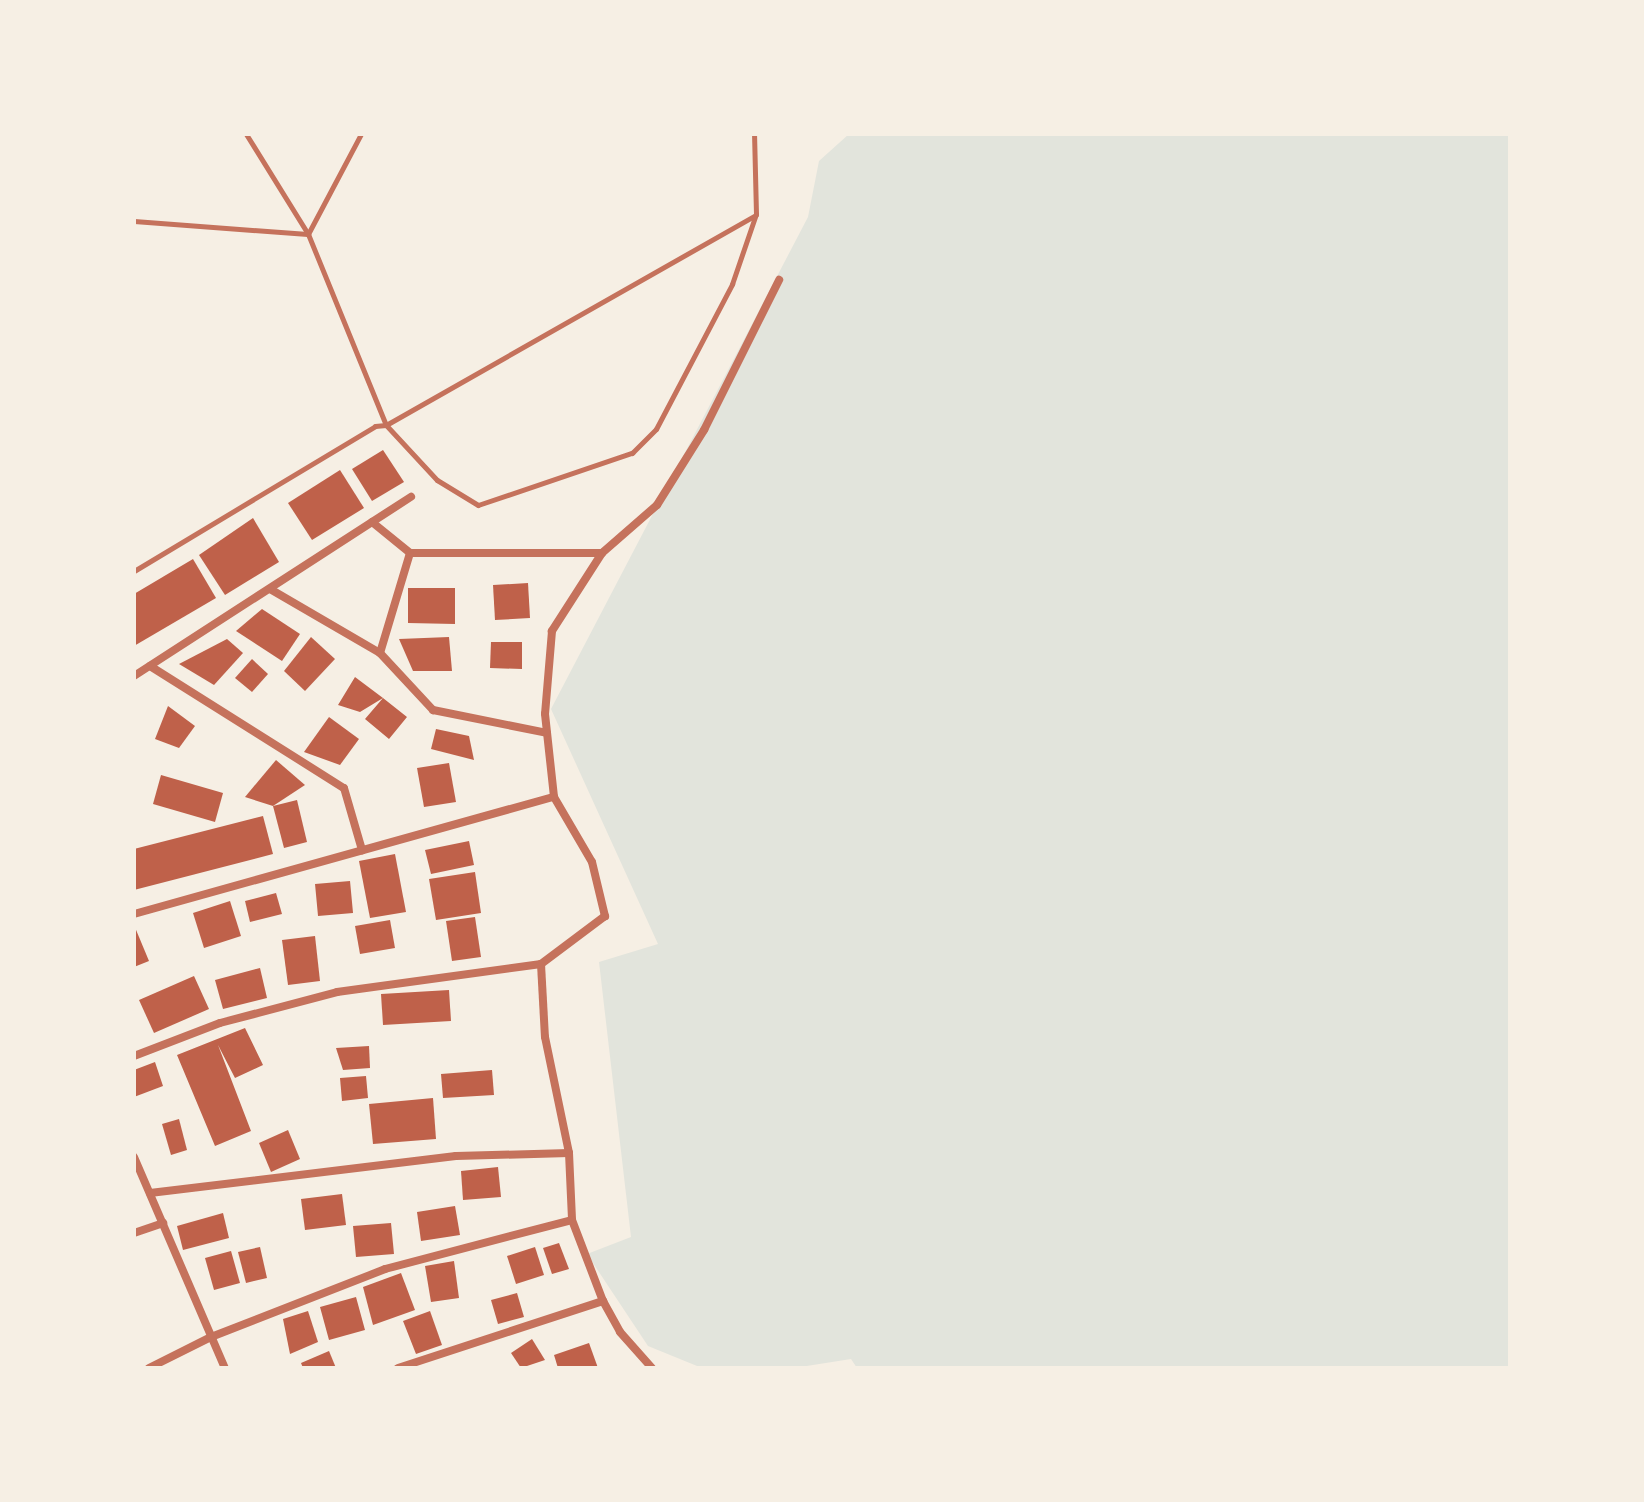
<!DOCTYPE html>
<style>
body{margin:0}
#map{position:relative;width:1644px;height:1502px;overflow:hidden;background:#f6efe4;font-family:Figtree,sans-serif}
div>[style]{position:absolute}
.green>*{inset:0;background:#e2e4dc}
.building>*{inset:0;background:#bf614a}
.service>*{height:5px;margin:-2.5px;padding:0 2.5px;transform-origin:2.5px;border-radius:2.5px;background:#c5725c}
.minor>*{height:8px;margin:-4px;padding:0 4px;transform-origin:4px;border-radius:4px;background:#c5725c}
span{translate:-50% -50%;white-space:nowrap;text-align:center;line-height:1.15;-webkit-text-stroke:8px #f6efe4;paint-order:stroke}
.frame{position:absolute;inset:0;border:136px solid #f6efe4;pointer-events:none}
</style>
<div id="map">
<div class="green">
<div style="clip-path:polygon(849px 134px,1510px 134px,1510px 1368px,857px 1368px,851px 1359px,794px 1368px,702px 1368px,648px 1346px,587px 1254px,631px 1237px,599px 962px,658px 944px,551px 709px,808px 217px,819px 161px)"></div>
</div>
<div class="building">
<div style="clip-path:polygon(383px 450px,404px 482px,372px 501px,352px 469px)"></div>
<div style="clip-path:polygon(340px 470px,364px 508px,312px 540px,288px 503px)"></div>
<div style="clip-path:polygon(253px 518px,279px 562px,225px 595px,199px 555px)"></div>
<div style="clip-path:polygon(193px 559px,216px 598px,134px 646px,134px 594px)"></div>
<div style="clip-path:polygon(528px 583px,530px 618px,495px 620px,493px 585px)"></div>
<div style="clip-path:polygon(408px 588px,455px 588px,455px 624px,408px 623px)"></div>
<div style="clip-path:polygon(262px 609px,300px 634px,282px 661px,236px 631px)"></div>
<div style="clip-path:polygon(311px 637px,335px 659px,305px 691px,284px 671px)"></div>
<div style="clip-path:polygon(449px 637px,452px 671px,413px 671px,399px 639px)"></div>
<div style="clip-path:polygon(227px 639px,243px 653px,214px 685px,179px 664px)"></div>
<div style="clip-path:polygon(491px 642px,522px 642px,522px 669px,490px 668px)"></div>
<div style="clip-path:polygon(252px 659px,268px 674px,252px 692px,235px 678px)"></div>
<div style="clip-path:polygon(355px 677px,383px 698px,407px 717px,389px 739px,365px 719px,383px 698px,360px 712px,338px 705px)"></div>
<div style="clip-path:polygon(168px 706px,195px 726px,179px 748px,155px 739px)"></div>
<div style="clip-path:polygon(329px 717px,359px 739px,340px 765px,304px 752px)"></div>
<div style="clip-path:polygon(436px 729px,469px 736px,474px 760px,431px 749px)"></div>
<div style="clip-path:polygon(276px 760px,305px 785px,273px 806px,245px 797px)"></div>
<div style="clip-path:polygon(449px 763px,456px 802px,424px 807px,417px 768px)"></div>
<div style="clip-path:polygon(161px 775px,223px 793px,215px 822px,153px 804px)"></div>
<div style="clip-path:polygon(297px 800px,307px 842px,284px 848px,273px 806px)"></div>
<div style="clip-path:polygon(263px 816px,273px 854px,134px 890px,134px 849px)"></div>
<div style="clip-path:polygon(469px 841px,474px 865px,431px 874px,425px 850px)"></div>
<div style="clip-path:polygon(395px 854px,406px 912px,370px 918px,359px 861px)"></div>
<div style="clip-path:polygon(475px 872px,481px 913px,436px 920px,429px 879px)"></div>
<div style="clip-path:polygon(350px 881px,353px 913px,318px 916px,315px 884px)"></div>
<div style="clip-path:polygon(276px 893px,282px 914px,250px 922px,245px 901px)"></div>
<div style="clip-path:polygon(230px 901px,241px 936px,204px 948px,193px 913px)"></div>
<div style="clip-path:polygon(475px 917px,481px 957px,452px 961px,446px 921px)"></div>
<div style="clip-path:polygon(390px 920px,395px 948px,360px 954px,355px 926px)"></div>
<div style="clip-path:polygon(134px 925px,149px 961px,134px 967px)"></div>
<div style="clip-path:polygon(315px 936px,320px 981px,288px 985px,282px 940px)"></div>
<div style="clip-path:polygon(260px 968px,267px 998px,223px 1009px,215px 980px)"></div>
<div style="clip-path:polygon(194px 976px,209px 1009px,154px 1033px,139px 1000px)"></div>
<div style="clip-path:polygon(449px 990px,451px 1021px,383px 1025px,381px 994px)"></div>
<div style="clip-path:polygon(245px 1028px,263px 1065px,235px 1078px,218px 1045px,251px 1131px,215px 1146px,177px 1055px)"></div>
<div style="clip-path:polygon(369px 1046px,370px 1068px,343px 1070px,336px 1048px)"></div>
<div style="clip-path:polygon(155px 1062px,163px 1086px,134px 1097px,134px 1070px)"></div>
<div style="clip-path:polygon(492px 1070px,494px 1095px,443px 1098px,441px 1074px)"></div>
<div style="clip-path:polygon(366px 1076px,368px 1098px,342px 1101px,340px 1078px)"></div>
<div style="clip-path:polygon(433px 1098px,436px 1139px,373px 1144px,369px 1104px)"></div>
<div style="clip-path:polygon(179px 1119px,187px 1150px,171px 1155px,162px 1124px)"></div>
<div style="clip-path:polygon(288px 1130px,300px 1159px,271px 1172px,259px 1143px)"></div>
<div style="clip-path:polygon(498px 1167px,501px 1197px,463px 1200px,461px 1171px)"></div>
<div style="clip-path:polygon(342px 1194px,346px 1225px,305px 1230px,301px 1199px)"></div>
<div style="clip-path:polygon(455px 1206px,460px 1235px,421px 1241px,417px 1212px)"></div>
<div style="clip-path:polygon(223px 1213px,229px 1238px,183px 1250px,177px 1226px)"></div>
<div style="clip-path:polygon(391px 1223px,394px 1254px,356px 1257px,353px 1226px)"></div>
<div style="clip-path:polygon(559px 1243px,569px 1269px,552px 1274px,543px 1248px)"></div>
<div style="clip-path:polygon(260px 1247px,267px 1278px,246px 1283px,238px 1252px)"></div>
<div style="clip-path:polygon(535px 1247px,544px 1275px,516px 1284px,507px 1256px)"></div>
<div style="clip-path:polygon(231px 1251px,240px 1283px,214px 1290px,205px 1258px)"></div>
<div style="clip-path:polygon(454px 1261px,459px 1298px,431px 1302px,425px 1266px)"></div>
<div style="clip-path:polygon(401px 1273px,415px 1310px,373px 1325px,363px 1287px)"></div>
<div style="clip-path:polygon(517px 1293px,524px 1317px,498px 1324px,491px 1300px)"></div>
<div style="clip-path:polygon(356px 1297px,365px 1330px,329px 1340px,320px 1307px)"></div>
<div style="clip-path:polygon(308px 1311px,318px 1342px,290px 1354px,283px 1319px)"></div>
<div style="clip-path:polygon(430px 1311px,442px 1345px,416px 1354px,403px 1321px)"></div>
<div style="clip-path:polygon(532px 1339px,545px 1360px,521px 1368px,511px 1353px)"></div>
<div style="clip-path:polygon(589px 1343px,598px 1368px,558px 1368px,554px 1355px)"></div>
<div style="clip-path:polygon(329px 1351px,336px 1368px,303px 1368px,301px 1363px)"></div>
</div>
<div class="service">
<div style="left:246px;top:134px;width:118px;rotate:58.2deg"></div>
<div style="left:308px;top:234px;width:206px;rotate:67.8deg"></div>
<div style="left:386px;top:425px;width:425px;rotate:-29.6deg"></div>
<div style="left:134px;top:221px;width:174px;rotate:4.3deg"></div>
<div style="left:308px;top:234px;width:113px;rotate:-62.1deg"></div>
<div style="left:134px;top:571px;width:281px;rotate:-31deg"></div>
<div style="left:375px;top:426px;width:11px;rotate:-5deg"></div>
<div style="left:386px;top:425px;width:75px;rotate:47.2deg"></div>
<div style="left:437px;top:480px;width:48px;rotate:31.4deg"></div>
<div style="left:478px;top:505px;width:163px;rotate:-18.7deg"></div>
<div style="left:632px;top:453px;width:34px;rotate:-45deg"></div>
<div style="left:656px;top:429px;width:164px;rotate:-62.3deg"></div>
<div style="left:732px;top:284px;width:74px;rotate:-71.1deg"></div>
<div style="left:756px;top:214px;width:80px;rotate:-91.4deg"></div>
</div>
<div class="minor">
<div style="left:372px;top:522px;width:49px;rotate:39.2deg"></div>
<div style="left:410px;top:553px;width:192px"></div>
<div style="left:602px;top:553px;width:93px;rotate:122.7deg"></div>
<div style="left:552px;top:631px;width:83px;rotate:94.8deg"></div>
<div style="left:545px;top:714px;width:83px;rotate:83.8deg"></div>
<div style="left:554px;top:797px;width:75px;rotate:59.7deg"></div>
<div style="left:592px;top:862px;width:56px;rotate:76.5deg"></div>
<div style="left:605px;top:916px;width:80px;rotate:143.1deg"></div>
<div style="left:541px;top:964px;width:73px;rotate:86.9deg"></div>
<div style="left:545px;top:1037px;width:118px;rotate:78.3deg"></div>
<div style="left:569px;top:1153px;width:67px;rotate:87.4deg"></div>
<div style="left:572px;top:1220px;width:87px;rotate:69.1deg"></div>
<div style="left:603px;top:1301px;width:35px;rotate:61deg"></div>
<div style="left:620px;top:1332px;width:48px;rotate:48.4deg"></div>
<div style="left:602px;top:553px;width:73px;rotate:-41.1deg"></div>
<div style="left:657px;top:505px;width:89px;rotate:-57.9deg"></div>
<div style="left:704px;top:430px;width:168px;rotate:-63.4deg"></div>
<div style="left:270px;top:589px;width:127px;rotate:30.2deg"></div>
<div style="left:380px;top:653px;width:104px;rotate:-73.3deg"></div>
<div style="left:380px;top:653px;width:78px;rotate:47.1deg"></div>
<div style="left:433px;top:710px;width:116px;rotate:11.4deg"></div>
<div style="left:150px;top:666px;width:229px;rotate:32.2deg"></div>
<div style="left:344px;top:788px;width:65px;rotate:73.8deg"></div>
<div style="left:134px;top:676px;width:330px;rotate:-32.9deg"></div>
<div style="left:134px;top:914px;width:436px;rotate:-15.6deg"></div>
<div style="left:134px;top:1056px;width:92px;rotate:-21deg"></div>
<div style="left:220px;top:1023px;width:121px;rotate:-14.8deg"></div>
<div style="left:337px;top:992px;width:206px;rotate:-7.8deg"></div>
<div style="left:134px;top:1157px;width:230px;rotate:66.7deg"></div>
<div style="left:150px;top:1193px;width:308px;rotate:-6.9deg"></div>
<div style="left:456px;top:1156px;width:113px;rotate:-1.5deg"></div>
<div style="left:134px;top:1233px;width:31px;rotate:-19deg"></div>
<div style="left:149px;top:1368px;width:69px;rotate:-26.6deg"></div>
<div style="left:211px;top:1337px;width:187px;rotate:-21.3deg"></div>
<div style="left:385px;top:1269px;width:193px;rotate:-14.7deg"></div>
<div style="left:398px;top:1368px;width:216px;rotate:-18.1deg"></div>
</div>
<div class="frame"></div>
</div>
